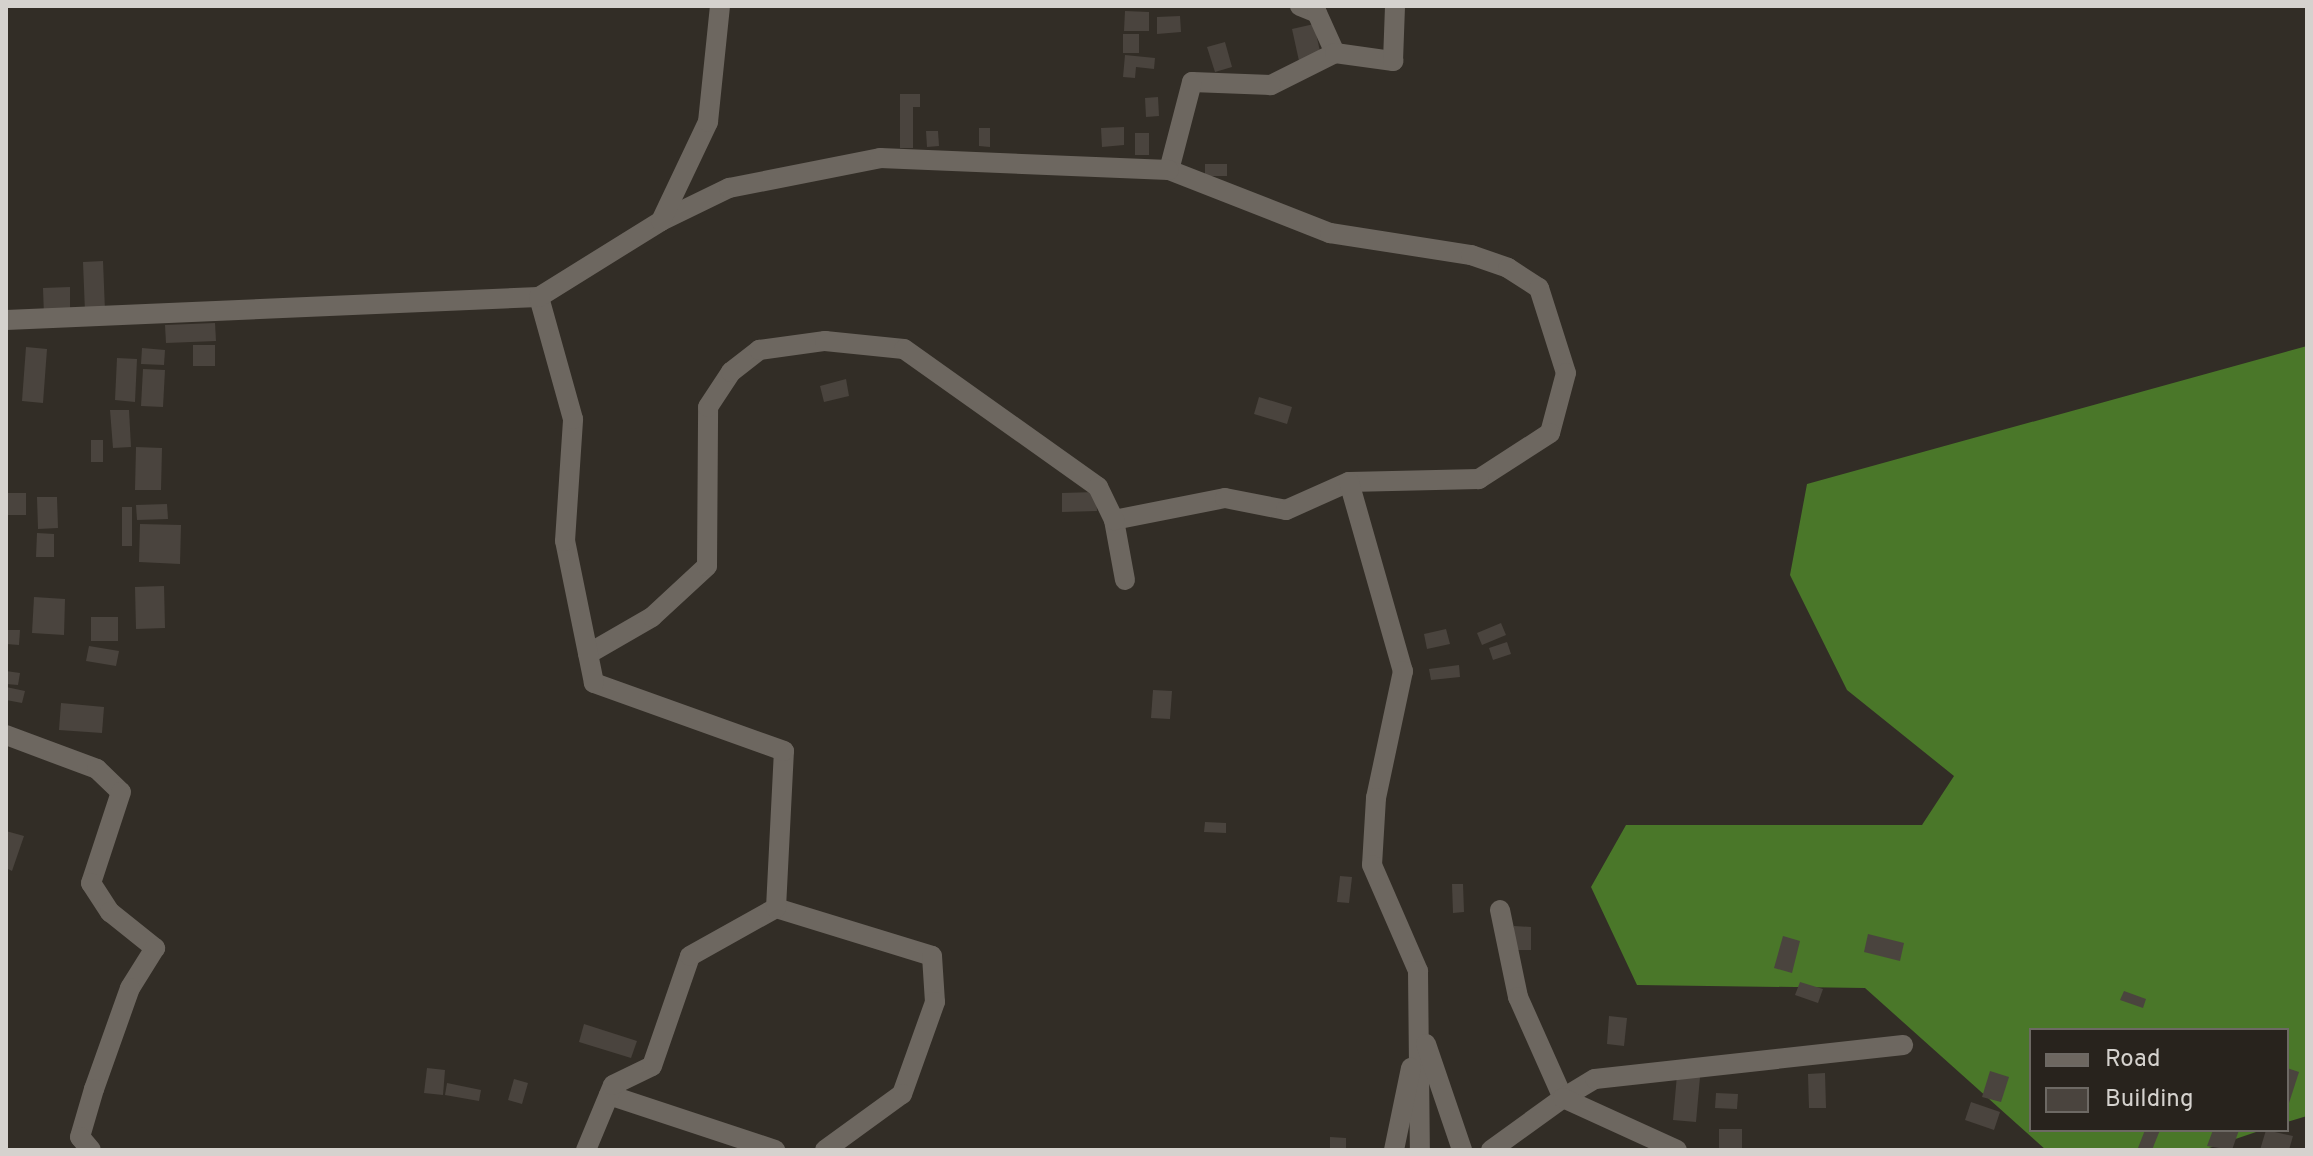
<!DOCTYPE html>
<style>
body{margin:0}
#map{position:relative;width:2313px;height:1156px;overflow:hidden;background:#322d26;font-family:Overpass,sans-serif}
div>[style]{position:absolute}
.forest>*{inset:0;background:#4a7729}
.building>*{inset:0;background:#4a443e}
.minor>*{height:20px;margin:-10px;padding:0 10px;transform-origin:10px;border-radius:10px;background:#6d6760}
span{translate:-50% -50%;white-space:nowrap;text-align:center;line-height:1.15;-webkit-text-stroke:6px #28231d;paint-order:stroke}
.frame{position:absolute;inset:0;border:8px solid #d5d2ce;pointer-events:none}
.legend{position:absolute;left:2029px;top:1028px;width:260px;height:104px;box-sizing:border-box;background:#28231d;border:2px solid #6d6964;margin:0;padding:10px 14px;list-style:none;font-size:24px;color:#d5d2ce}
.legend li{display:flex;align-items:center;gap:16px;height:40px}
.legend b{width:40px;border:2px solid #6d6964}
</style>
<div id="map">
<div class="forest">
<div style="clip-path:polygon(2307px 346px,2307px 1116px,2287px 1122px,2287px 1030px,2031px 1030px,2031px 1130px,2262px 1130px,2203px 1150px,2046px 1150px,1865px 988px,1637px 985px,1591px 887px,1626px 825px,1922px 825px,1954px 776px,1847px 690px,1790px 575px,1807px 484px)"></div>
</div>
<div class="building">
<div style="clip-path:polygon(1125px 11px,1149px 12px,1149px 31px,1124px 31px)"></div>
<div style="clip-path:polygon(1180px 16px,1181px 32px,1157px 34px,1157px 17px)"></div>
<div style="clip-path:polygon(1314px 24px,1321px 56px,1299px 61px,1292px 29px)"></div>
<div style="clip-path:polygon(1123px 34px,1139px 34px,1139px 53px,1123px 53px)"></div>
<div style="clip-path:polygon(1225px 42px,1232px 67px,1215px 72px,1207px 47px)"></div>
<div style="clip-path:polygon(1125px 55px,1155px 58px,1154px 69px,1136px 67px,1135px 78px,1123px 77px)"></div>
<div style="clip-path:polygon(900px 94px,920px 94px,920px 107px,913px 107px,913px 148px,900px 148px)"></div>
<div style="clip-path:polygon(1158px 97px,1159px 116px,1146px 117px,1145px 98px)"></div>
<div style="clip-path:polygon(1124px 127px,1124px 145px,1102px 147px,1101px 128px)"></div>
<div style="clip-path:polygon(979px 128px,990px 128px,990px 147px,979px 146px)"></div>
<div style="clip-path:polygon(926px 131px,938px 131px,939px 146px,927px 147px)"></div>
<div style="clip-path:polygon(1135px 133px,1149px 133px,1149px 155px,1135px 155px)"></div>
<div style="clip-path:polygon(1205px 164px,1227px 164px,1227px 176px,1205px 176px)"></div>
<div style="clip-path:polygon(103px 261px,105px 311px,85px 312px,83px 262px)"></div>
<div style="clip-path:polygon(70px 287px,70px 315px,44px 316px,43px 288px)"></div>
<div style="clip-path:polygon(215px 323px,216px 341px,166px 343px,165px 325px)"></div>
<div style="clip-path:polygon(193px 345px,215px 345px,215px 366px,193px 366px)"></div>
<div style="clip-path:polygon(26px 347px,47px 349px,43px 403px,22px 401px)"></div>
<div style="clip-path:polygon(142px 348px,165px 350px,164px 365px,141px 364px)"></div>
<div style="clip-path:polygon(117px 358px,137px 359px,135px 402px,115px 400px)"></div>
<div style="clip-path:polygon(143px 369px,165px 370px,163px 407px,141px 406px)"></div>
<div style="clip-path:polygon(846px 379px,849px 396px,824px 402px,820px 386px)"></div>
<div style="clip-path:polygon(1259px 397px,1292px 407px,1287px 424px,1254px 414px)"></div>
<div style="clip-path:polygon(110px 410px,129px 410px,131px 447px,113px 448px)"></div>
<div style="clip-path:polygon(91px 440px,103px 440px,103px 462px,91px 462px)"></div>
<div style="clip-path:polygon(136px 447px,162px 448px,161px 490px,135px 490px)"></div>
<div style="clip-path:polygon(1096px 492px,1097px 511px,1062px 512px,1062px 493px)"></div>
<div style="clip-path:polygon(6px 493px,26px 493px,26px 515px,6px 515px)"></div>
<div style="clip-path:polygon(37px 497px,57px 497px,58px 528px,38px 529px)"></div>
<div style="clip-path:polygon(167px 504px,168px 519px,137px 520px,136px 505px)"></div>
<div style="clip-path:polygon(122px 507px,132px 507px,132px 546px,122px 546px)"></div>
<div style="clip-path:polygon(140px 524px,181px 525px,180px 564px,139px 562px)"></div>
<div style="clip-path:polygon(37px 533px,54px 534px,54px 557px,36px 557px)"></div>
<div style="clip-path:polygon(164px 586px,165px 628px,136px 629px,135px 587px)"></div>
<div style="clip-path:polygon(34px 597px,65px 599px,64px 635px,32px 633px)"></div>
<div style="clip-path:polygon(91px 617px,118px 617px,118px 641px,91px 641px)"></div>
<div style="clip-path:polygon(1501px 623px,1506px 635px,1482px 645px,1477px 633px)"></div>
<div style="clip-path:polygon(1446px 629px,1450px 644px,1427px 649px,1424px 634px)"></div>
<div style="clip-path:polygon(6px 630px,20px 630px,19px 645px,6px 644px)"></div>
<div style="clip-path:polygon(1507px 642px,1511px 654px,1493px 660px,1489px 648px)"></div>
<div style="clip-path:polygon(89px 646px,119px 651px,116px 666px,86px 661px)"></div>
<div style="clip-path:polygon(1459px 665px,1460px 677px,1431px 680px,1429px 669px)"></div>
<div style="clip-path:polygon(6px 671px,20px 673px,18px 685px,6px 684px)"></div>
<div style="clip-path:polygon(6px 687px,25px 691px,22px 703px,6px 700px)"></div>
<div style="clip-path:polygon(1153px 690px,1172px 691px,1170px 719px,1151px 718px)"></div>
<div style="clip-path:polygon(61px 703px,104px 707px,102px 733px,59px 730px)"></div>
<div style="clip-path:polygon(1205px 822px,1226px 823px,1226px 833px,1204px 832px)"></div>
<div style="clip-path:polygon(6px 831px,24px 836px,12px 871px,6px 868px)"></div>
<div style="clip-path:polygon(1340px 876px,1352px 877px,1349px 903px,1337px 902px)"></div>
<div style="clip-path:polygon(1452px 884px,1463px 884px,1464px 912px,1453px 913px)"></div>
<div style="clip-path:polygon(1514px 926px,1531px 927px,1531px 950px,1514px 950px)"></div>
<div style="clip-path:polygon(1868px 934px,1904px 943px,1900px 961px,1864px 952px)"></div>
<div style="clip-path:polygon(1783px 936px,1800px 941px,1792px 973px,1774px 968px)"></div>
<div style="clip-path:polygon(1800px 982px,1823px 989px,1818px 1003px,1795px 995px)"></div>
<div style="clip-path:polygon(2124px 991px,2146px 999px,2143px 1008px,2120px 1000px)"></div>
<div style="clip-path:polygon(1609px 1016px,1627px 1018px,1624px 1046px,1607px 1044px)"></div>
<div style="clip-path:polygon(584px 1024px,637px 1041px,631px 1058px,579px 1042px)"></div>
<div style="clip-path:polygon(427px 1068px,445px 1070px,443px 1095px,424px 1093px)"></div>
<div style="clip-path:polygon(2287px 1068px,2299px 1072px,2289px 1103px,2287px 1102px)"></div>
<div style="clip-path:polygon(1990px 1071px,2009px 1077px,2001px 1102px,1982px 1097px)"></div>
<div style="clip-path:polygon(1825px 1073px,1826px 1108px,1809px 1108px,1808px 1074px)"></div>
<div style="clip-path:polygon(1677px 1075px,1700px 1077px,1696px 1122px,1673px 1120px)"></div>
<div style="clip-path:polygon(514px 1079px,528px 1083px,522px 1104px,508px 1100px)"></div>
<div style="clip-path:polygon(447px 1083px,481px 1090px,479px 1101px,445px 1095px)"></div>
<div style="clip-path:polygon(1716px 1093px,1738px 1094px,1737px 1109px,1715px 1108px)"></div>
<div style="clip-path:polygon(1971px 1102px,2000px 1112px,1994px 1130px,1965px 1120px)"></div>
<div style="clip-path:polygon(1719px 1129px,1742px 1129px,1742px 1150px,1719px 1150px)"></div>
<div style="clip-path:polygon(2145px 1130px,2160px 1130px,2152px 1150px,2138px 1148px)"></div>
<div style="clip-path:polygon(2213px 1130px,2239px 1130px,2232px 1150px,2207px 1146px)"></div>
<div style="clip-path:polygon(2266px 1130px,2293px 1136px,2289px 1150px,2260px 1150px)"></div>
<div style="clip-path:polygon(1330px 1137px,1346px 1138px,1346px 1150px,1330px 1150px)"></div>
</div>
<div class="minor">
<div style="left:1300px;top:6px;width:18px;rotate:22deg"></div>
<div style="left:1317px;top:13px;width:44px;rotate:65.8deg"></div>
<div style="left:1335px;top:53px;width:72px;rotate:153.4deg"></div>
<div style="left:1271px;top:85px;width:79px;rotate:-177.8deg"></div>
<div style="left:1192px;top:82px;width:91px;rotate:104.6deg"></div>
<div style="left:1169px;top:170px;width:173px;rotate:21.4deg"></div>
<div style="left:1330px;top:233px;width:143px;rotate:8.9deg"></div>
<div style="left:1471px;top:255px;width:39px;rotate:19deg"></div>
<div style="left:1508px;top:268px;width:37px;rotate:33deg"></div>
<div style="left:1539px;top:288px;width:89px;rotate:72.4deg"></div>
<div style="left:1566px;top:373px;width:62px;rotate:104.9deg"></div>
<div style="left:1550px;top:433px;width:85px;rotate:147.1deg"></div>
<div style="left:1479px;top:479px;width:130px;rotate:178.7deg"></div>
<div style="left:1335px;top:53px;width:59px;rotate:7.9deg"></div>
<div style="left:1393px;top:61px;width:55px;rotate:-87.9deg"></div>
<div style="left:661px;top:221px;width:76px;rotate:-25.9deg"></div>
<div style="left:729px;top:188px;width:154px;rotate:-11.2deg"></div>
<div style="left:880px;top:158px;width:289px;rotate:2.4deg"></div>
<div style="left:6px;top:320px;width:533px;rotate:-2.47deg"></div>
<div style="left:1125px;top:580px;width:61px;rotate:-100.4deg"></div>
<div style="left:1114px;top:520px;width:113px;rotate:-11.2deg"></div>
<div style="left:1225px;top:498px;width:62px;rotate:11.1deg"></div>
<div style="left:1286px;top:510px;width:69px;rotate:-24deg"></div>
<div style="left:1349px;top:482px;width:197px;rotate:74.1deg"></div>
<div style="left:1403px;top:671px;width:130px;rotate:102deg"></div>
<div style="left:1376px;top:798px;width:67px;rotate:93.4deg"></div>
<div style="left:1372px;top:865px;width:116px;rotate:66.5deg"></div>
<div style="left:1418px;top:971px;width:179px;rotate:89.4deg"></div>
<div style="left:588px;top:654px;width:74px;rotate:-30deg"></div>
<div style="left:652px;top:617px;width:75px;rotate:-42.8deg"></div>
<div style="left:707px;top:566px;width:159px;rotate:-89.6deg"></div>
<div style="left:708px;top:407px;width:42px;rotate:-56.7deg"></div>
<div style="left:731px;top:372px;width:36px;rotate:-38deg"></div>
<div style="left:759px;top:350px;width:67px;rotate:-7.8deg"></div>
<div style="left:825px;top:341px;width:79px;rotate:5.8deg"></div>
<div style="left:904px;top:349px;width:238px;rotate:35.4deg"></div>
<div style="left:1098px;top:487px;width:37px;rotate:64deg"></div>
<div style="left:6px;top:735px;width:97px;rotate:20.5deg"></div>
<div style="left:97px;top:769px;width:33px;rotate:44deg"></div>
<div style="left:121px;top:792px;width:96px;rotate:108.2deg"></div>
<div style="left:91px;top:883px;width:35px;rotate:57deg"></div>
<div style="left:110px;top:912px;width:58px;rotate:38.7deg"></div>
<div style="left:155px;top:948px;width:47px;rotate:122deg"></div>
<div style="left:130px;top:988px;width:107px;rotate:109.6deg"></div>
<div style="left:94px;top:1089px;width:50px;rotate:106.3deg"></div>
<div style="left:80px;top:1137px;width:17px;rotate:50deg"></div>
<div style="left:776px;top:908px;width:163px;rotate:17.1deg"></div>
<div style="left:932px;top:956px;width:46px;rotate:86.3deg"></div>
<div style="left:935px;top:1002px;width:98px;rotate:109.7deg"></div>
<div style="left:902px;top:1094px;width:95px;rotate:144deg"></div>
<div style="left:1500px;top:910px;width:89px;rotate:78.3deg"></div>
<div style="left:1518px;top:997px;width:111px;rotate:66deg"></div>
<div style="left:1563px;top:1098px;width:37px;rotate:-31deg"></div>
<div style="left:1595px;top:1079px;width:310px;rotate:-6.3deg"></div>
<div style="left:1426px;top:1044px;width:112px;rotate:71.2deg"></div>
<div style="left:609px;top:1095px;width:175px;rotate:18.3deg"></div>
<div style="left:586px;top:1150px;width:70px;rotate:-67.4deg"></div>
<div style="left:613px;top:1085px;width:43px;rotate:-26deg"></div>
<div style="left:652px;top:1066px;width:116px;rotate:-70.9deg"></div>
<div style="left:690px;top:956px;width:98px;rotate:-29.2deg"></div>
<div style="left:776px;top:908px;width:157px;rotate:-87.1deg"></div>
<div style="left:784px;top:751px;width:202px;rotate:-160.3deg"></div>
<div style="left:594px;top:683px;width:145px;rotate:-101.5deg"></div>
<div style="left:565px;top:541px;width:122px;rotate:-86.2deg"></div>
<div style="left:573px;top:419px;width:127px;rotate:-105.6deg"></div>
<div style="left:539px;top:297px;width:144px;rotate:-31.9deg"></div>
<div style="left:661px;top:221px;width:110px;rotate:-64.6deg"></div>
<div style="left:708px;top:122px;width:117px;rotate:-84.1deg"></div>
<div style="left:1394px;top:1150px;width:84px;rotate:-78.3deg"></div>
<div style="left:1491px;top:1150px;width:89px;rotate:-35.8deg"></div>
<div style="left:1563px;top:1098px;width:125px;rotate:24.5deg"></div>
</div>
<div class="frame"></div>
<ul class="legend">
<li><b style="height:10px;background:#6d6760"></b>Road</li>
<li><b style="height:22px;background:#4a443e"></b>Building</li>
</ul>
</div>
